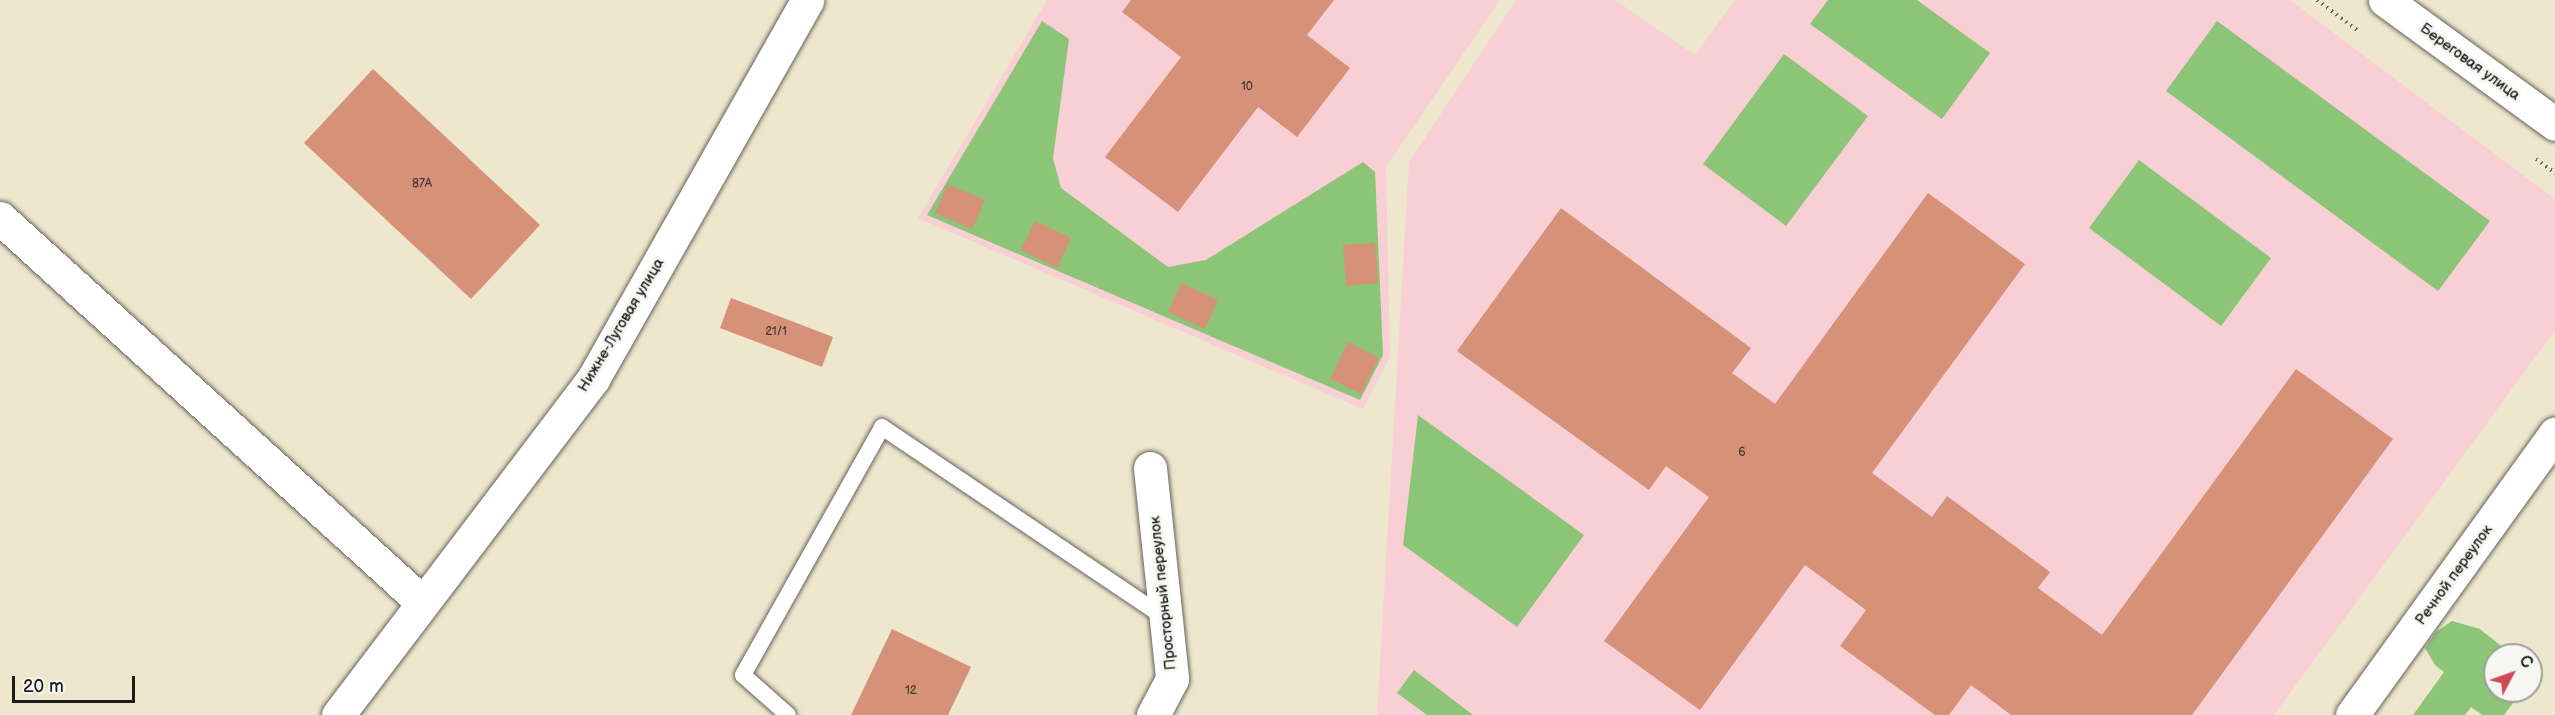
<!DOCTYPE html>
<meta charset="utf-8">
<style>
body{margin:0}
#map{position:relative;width:2555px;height:715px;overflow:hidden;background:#eee6cd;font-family:"Balsamiq Sans",sans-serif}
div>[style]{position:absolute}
.built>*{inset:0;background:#f7cfd5}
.green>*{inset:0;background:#8cc478}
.building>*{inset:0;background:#d69179}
.path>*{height:4px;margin-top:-2px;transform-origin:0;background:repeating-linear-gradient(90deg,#66635a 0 1.5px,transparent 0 6px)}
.roads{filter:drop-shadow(0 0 2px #66635a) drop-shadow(0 0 2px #66635a)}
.service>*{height:16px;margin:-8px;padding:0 8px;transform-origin:8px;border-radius:8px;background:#fff}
.minor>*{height:33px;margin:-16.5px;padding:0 16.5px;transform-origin:16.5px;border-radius:16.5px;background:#fff}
span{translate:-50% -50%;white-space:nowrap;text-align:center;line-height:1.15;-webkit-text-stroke:6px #f6f6f2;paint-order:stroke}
.number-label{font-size:12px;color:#4a3933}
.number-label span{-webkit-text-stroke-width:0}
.street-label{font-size:15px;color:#1c1c1c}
.north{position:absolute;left:2483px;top:643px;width:60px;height:60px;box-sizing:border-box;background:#f6f6f2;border:2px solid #9f9f9c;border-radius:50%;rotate:49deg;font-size:16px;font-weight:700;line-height:24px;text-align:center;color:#1c1c1c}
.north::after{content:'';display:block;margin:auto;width:21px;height:27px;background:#d1495b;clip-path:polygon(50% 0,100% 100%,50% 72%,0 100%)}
.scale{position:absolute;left:12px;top:676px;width:123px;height:27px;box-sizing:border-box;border:3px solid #1c1c1c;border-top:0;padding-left:8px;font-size:18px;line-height:21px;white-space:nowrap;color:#1c1c1c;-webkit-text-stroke:4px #f6f6f2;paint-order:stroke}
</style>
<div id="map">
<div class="built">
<div style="clip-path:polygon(1047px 0,1500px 0,1386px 167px,1390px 357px,1363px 409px,918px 218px)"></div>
<div style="clip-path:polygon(1516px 0,1615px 0,1695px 55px,1735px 0,2290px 0,2555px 199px,2555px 330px,2274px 715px,1377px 715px,1409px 162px)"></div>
</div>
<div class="green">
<div style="clip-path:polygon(1828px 0,1917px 0,1990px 53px,1942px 119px,1810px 24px)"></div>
<div style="clip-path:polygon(1042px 21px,1069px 39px,1053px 158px,1061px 188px,1168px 267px,1206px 260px,1363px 162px,1375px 172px,1383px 355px,1360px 400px,927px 215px)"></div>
<div style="clip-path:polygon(2217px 21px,2490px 221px,2438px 291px,2166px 91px)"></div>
<div style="clip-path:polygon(1784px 54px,1868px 116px,1786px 226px,1703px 164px)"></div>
<div style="clip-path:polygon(2139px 160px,2271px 258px,2221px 326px,2089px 228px)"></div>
<div style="clip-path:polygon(1418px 415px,1584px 535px,1517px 627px,1403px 545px)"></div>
<div style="clip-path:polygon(2452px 621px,2480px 629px,2511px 654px,2495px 655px,2495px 691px,2507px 691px,2516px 699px,2504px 715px,2482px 715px,2471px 707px,2465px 715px,2413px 715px,2444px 672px,2435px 665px,2425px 648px,2436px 632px)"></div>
<div style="clip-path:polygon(1414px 670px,1473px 715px,1427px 715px,1397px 693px)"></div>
</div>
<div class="building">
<div style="clip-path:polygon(1131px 0,1334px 0,1307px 35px,1350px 68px,1297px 137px,1258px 107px,1178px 212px,1105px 157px,1181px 57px,1122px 12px)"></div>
<div style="clip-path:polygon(373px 69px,540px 225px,471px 299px,304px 143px)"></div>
<div style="clip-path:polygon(948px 184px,985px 200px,972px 229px,935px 213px)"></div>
<div style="clip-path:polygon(1928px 193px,2025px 264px,1872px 473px,1932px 517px,1947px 496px,2050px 572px,2038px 588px,2102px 635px,2296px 369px,2393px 439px,2192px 715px,2011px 715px,1971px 685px,1949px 715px,1935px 715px,1840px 646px,1866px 610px,1805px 565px,1700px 710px,1604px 641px,1709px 497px,1666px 466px,1649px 490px,1457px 351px,1561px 208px,1751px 348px,1732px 373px,1775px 404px)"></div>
<div style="clip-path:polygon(1035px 221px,1071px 238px,1057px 268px,1021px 250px)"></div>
<div style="clip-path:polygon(1375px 243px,1378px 283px,1346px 286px,1343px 245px)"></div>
<div style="clip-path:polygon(1181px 283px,1218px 300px,1205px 329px,1168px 312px)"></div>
<div style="clip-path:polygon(731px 298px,833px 337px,822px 367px,720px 328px)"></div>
<div style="clip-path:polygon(1348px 342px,1379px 358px,1361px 394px,1330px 379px)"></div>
<div style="clip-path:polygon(892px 629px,971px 667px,948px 715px,851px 715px)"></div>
</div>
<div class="path">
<div style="left:2317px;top:0;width:50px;rotate:36.9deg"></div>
<div style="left:2536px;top:159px;width:24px;rotate:36deg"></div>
</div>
<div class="roads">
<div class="service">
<div style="left:788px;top:715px;width:60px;rotate:-138.4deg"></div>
<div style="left:743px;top:675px;width:284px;rotate:-60.7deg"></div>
<div style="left:882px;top:427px;width:341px;rotate:34deg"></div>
</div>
<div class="minor">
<div style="left:2385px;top:0;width:210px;rotate:36.1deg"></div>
<div style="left:0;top:218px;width:571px;rotate:42.3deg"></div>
<div style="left:1150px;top:468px;width:212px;rotate:84deg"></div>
<div style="left:1172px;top:679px;width:41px;rotate:117.8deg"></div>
<div style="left:338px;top:715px;width:422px;rotate:-52.8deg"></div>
<div style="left:593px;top:379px;width:435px;rotate:-60.5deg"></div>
<div style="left:2352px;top:715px;width:347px;rotate:-54.2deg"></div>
</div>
</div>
<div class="number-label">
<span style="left:1247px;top:87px">10</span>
<span style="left:422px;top:184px">87А</span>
<span style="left:776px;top:332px">21/1</span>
<span style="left:1742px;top:453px">6</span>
<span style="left:911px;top:691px">12</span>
</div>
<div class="street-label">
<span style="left:2470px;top:62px;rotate:36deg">Береговая улица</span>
<span style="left:621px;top:325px;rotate:-59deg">Нижне-Луговая улица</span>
<span style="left:2454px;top:575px;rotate:-54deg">Речной переулок</span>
<span style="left:1163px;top:593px;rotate:-96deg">Просторный переулок</span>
</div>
<div class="north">С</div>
<div class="scale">20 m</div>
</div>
